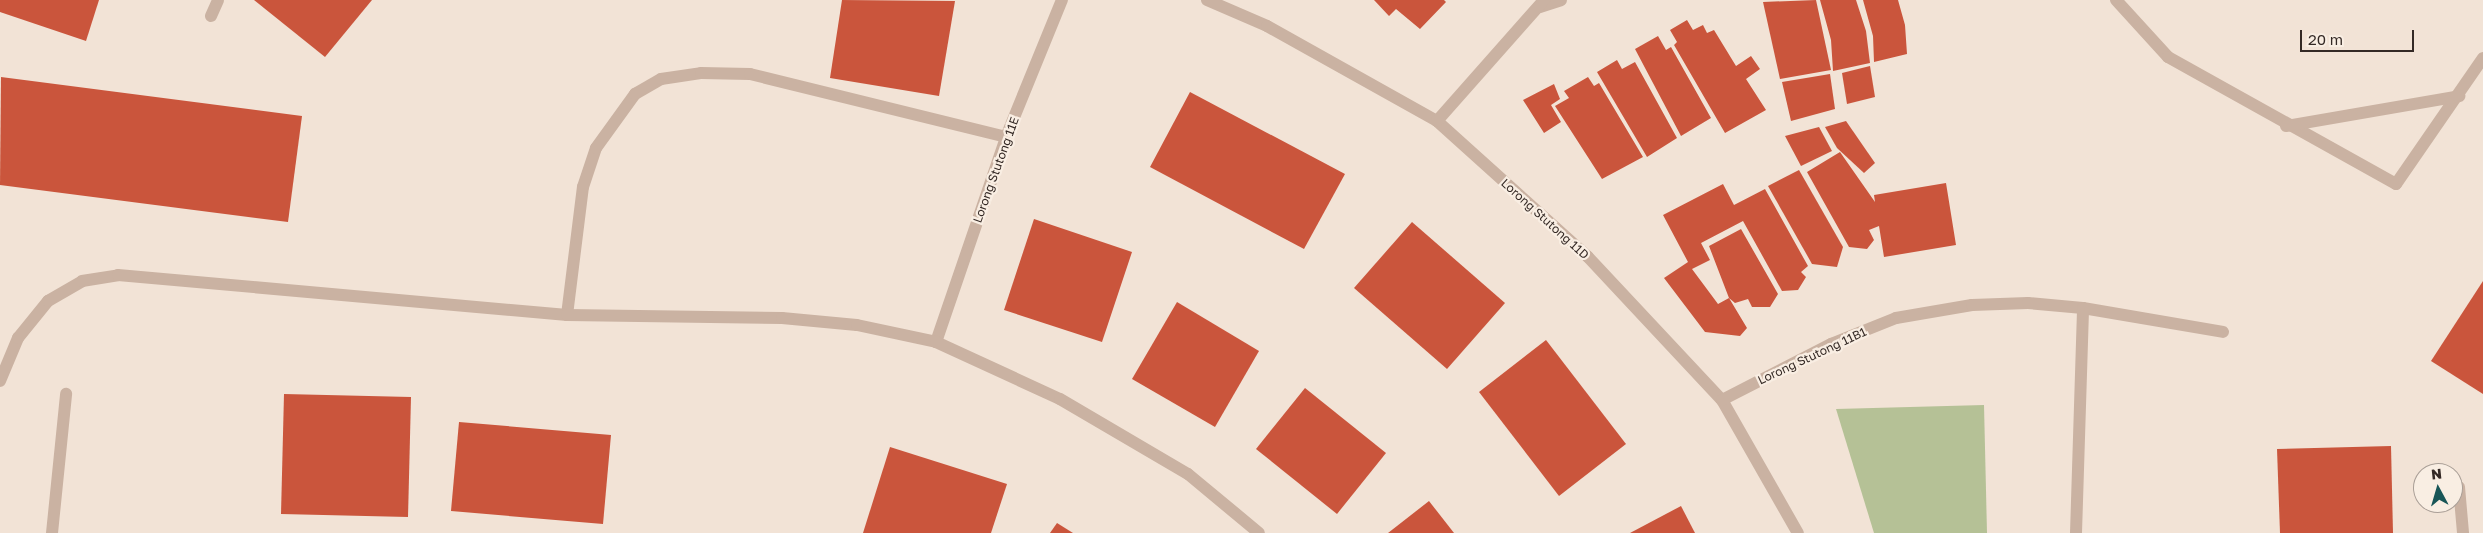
<!DOCTYPE html>
<style>
body{margin:0}
#map{position:relative;width:2483px;height:533px;overflow:hidden;background:#f2e3d6;font-family:"Golos Text",sans-serif}
div>[style]{position:absolute}
.green>*{inset:0;background:#b5c196}
.building>*{inset:0;background:#ca553c}
.minor>*{height:12px;margin:-6px;padding:0 6px;transform-origin:6px;border-radius:6px;background:#cab2a2}
span{translate:-50% -50%;white-space:nowrap;text-align:center;line-height:1.15;-webkit-text-stroke:4.5px #f9eee3;paint-order:stroke}
.street-label{font-size:12px;color:#342925}
.north{position:absolute;left:2413px;top:463px;width:50px;height:50px;box-sizing:border-box;background:#f9eee3;border:1px solid #aa9f97;border-radius:50%;rotate:354deg;font-size:14px;font-weight:700;line-height:20px;text-align:center;color:#342925}
.north::after{content:'';display:block;margin:auto;width:18px;height:22px;background:#195657;clip-path:polygon(50% 0,100% 100%,50% 72%,0 100%)}
.scale{position:absolute;left:2300px;top:30px;width:114px;height:22px;box-sizing:border-box;border:2px solid #342925;border-top:0;padding-left:6px;font-size:15px;line-height:18px;white-space:nowrap;color:#342925;-webkit-text-stroke:4px #f9eee3;paint-order:stroke}
</style>
<div id="map">
<div class="green">
<div style="clip-path:polygon(1984px 405px,1987px 533px,1874px 533px,1836px 409px)"></div>
</div>
<div class="building">
<div style="clip-path:polygon(0 0,99px 0,86px 41px,0 12px)"></div>
<div style="clip-path:polygon(254px 0,372px 0,325px 57px)"></div>
<div style="clip-path:polygon(842px 0,955px 1px,939px 96px,830px 78px)"></div>
<div style="clip-path:polygon(1374px 0,1444px 0,1446px 2px,1420px 29px,1396px 9px,1389px 16px)"></div>
<div style="clip-path:polygon(1816px 0,1831px 70px,1780px 79px,1763px 2px)"></div>
<div style="clip-path:polygon(1820px 0,1856px 0,1866px 31px,1870px 63px,1833px 71px,1831px 40px)"></div>
<div style="clip-path:polygon(1863px 0,1898px 0,1905px 25px,1907px 54px,1874px 62px,1873px 36px)"></div>
<div style="clip-path:polygon(1687px 20px,1693px 30px,1703px 25px,1707px 33px,1714px 30px,1736px 66px,1751px 56px,1760px 69px,1746px 79px,1766px 110px,1725px 133px,1674px 45px,1677px 42px,1670px 30px)"></div>
<div style="clip-path:polygon(1658px 36px,1666px 50px,1671px 47px,1711px 118px,1681px 136px,1635px 49px)"></div>
<div style="clip-path:polygon(1617px 60px,1622px 69px,1635px 62px,1677px 138px,1647px 157px,1597px 72px)"></div>
<div style="clip-path:polygon(1870px 66px,1875px 97px,1847px 104px,1842px 73px)"></div>
<div style="clip-path:polygon(1830px 74px,1835px 109px,1791px 121px,1782px 82px)"></div>
<div style="clip-path:polygon(1px 77px,302px 116px,288px 222px,0 185px)"></div>
<div style="clip-path:polygon(1588px 77px,1594px 86px,1599px 83px,1643px 157px,1602px 179px,1555px 106px,1569px 98px,1564px 91px)"></div>
<div style="clip-path:polygon(1554px 84px,1560px 99px,1551px 105px,1561px 122px,1544px 133px,1523px 100px)"></div>
<div style="clip-path:polygon(1190px 92px,1345px 174px,1304px 249px,1150px 167px)"></div>
<div style="clip-path:polygon(1846px 121px,1875px 163px,1864px 173px,1837px 148px,1825px 127px)"></div>
<div style="clip-path:polygon(1819px 127px,1832px 151px,1801px 166px,1785px 136px)"></div>
<div style="clip-path:polygon(1840px 152px,1875px 202px,1874px 195px,1946px 183px,1956px 245px,1884px 257px,1879px 226px,1869px 230px,1874px 240px,1867px 249px,1849px 247px,1807px 172px)"></div>
<div style="clip-path:polygon(1799px 170px,1843px 247px,1837px 267px,1812px 264px,1768px 186px)"></div>
<div style="clip-path:polygon(1723px 184px,1734px 205px,1765px 189px,1808px 266px,1801px 272px,1806px 277px,1798px 290px,1782px 291px,1743px 221px,1701px 243px,1710px 260px,1692px 269px,1718px 304px,1729px 298px,1709px 246px,1741px 229px,1778px 294px,1770px 307px,1752px 307px,1748px 299px,1735px 303px,1729px 298px,1747px 328px,1740px 336px,1705px 332px,1664px 278px,1688px 262px,1663px 215px)"></div>
<div style="clip-path:polygon(1034px 219px,1132px 252px,1102px 342px,1004px 310px)"></div>
<div style="clip-path:polygon(1412px 222px,1505px 303px,1447px 369px,1354px 288px)"></div>
<div style="clip-path:polygon(2483px 281px,2483px 394px,2431px 361px)"></div>
<div style="clip-path:polygon(1177px 302px,1259px 351px,1215px 427px,1132px 379px)"></div>
<div style="clip-path:polygon(1546px 340px,1626px 444px,1559px 496px,1479px 392px)"></div>
<div style="clip-path:polygon(1305px 388px,1386px 453px,1337px 514px,1256px 449px)"></div>
<div style="clip-path:polygon(284px 394px,411px 397px,408px 517px,281px 514px)"></div>
<div style="clip-path:polygon(459px 422px,611px 435px,603px 524px,451px 511px)"></div>
<div style="clip-path:polygon(2391px 446px,2393px 533px,2280px 533px,2277px 449px)"></div>
<div style="clip-path:polygon(890px 447px,1007px 484px,991px 533px,863px 533px)"></div>
<div style="clip-path:polygon(1429px 501px,1454px 533px,1388px 533px)"></div>
<div style="clip-path:polygon(1681px 506px,1695px 533px,1630px 533px)"></div>
<div style="clip-path:polygon(1057px 523px,1073px 533px,1050px 533px)"></div>
</div>
<div class="minor">
<div style="left:1207px;top:0;width:65px;rotate:23.4deg"></div>
<div style="left:1267px;top:26px;width:195px;rotate:29.2deg"></div>
<div style="left:1437px;top:121px;width:203px;rotate:42deg"></div>
<div style="left:1588px;top:257px;width:196px;rotate:46.9deg"></div>
<div style="left:1722px;top:400px;width:153px;rotate:60.3deg"></div>
<div style="left:2116px;top:0;width:77px;rotate:47.6deg"></div>
<div style="left:2168px;top:57px;width:261px;rotate:29.1deg"></div>
<div style="left:2396px;top:184px;width:153px;rotate:-55.4deg"></div>
<div style="left:1540px;top:7px;width:22px;rotate:-18deg"></div>
<div style="left:211px;top:16px;width:17px;rotate:-66deg"></div>
<div style="left:1437px;top:121px;width:162px;rotate:-48.5deg"></div>
<div style="left:2286px;top:126px;width:176px;rotate:-9.8deg"></div>
<div style="left:567px;top:315px;width:129px;rotate:-82.9deg"></div>
<div style="left:583px;top:187px;width:41px;rotate:-71.6deg"></div>
<div style="left:596px;top:148px;width:67px;rotate:-54.2deg"></div>
<div style="left:635px;top:94px;width:30px;rotate:-30deg"></div>
<div style="left:661px;top:79px;width:40px;rotate:-8.5deg"></div>
<div style="left:701px;top:73px;width:49px;rotate:1.2deg"></div>
<div style="left:750px;top:74px;width:264px;rotate:13.8deg"></div>
<div style="left:936px;top:342px;width:217px;rotate:-71.1deg"></div>
<div style="left:1006px;top:137px;width:148px;rotate:-67.8deg"></div>
<div style="left:0;top:381px;width:47px;rotate:-67.3deg"></div>
<div style="left:18px;top:338px;width:48px;rotate:-51deg"></div>
<div style="left:48px;top:301px;width:39px;rotate:-30deg"></div>
<div style="left:82px;top:281px;width:36px;rotate:-9deg"></div>
<div style="left:118px;top:275px;width:451px;rotate:5.1deg"></div>
<div style="left:567px;top:315px;width:215px;rotate:0.8deg"></div>
<div style="left:782px;top:318px;width:75px;rotate:5.3deg"></div>
<div style="left:857px;top:325px;width:81px;rotate:12.1deg"></div>
<div style="left:936px;top:342px;width:136px;rotate:24.7deg"></div>
<div style="left:1060px;top:399px;width:148px;rotate:30.4deg"></div>
<div style="left:1188px;top:474px;width:92px;rotate:39.7deg"></div>
<div style="left:1722px;top:400px;width:123px;rotate:-27.2deg"></div>
<div style="left:1831px;top:344px;width:70px;rotate:-21.8deg"></div>
<div style="left:1896px;top:318px;width:77px;rotate:-9.7deg"></div>
<div style="left:1972px;top:305px;width:56px;rotate:-2deg"></div>
<div style="left:2028px;top:303px;width:55px;rotate:5.2deg"></div>
<div style="left:2083px;top:308px;width:142px;rotate:9.7deg"></div>
<div style="left:2459px;top:487px;width:46px;rotate:85deg"></div>
<div style="left:52px;top:533px;width:140px;rotate:-84.2deg"></div>
<div style="left:2076px;top:533px;width:225px;rotate:-88.2deg"></div>
</div>
<div class="street-label">
<span style="left:996px;top:170px;rotate:-70deg">Lorong Stutong 11E</span>
<span style="left:1545px;top:219px;rotate:42deg">Lorong Stutong 11D</span>
<span style="left:1812px;top:356px;rotate:-25deg">Lorong Stutong 11B1</span>
</div>
<div class="north">N</div>
<div class="scale">20 m</div>
</div>
